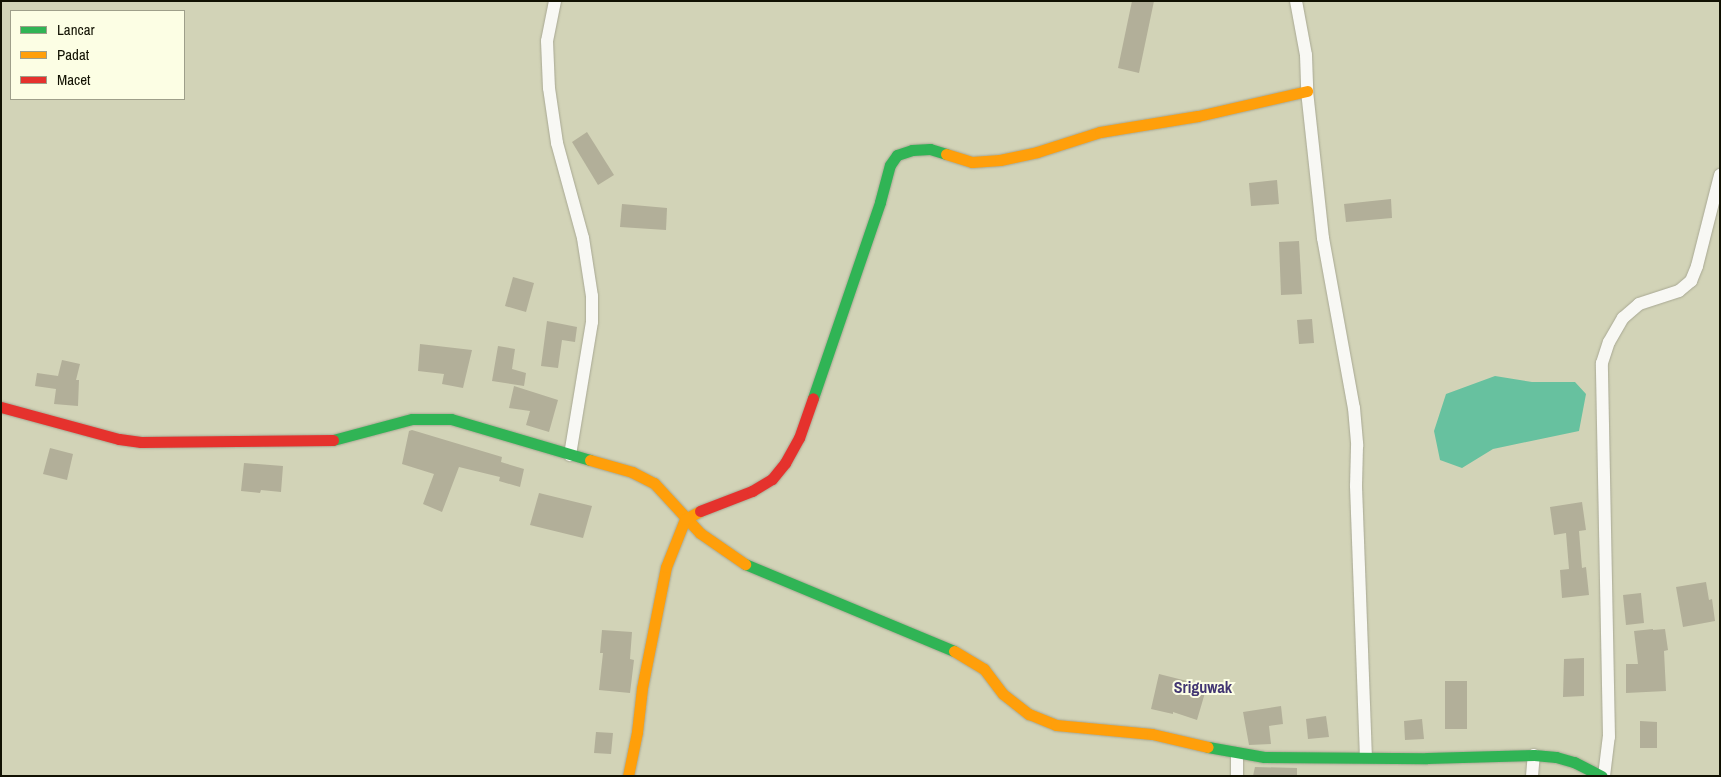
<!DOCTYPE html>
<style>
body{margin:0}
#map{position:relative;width:1721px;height:777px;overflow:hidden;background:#d2d3b7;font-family:"Archivo Narrow",sans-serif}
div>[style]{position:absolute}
.water>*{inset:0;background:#67c19f}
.building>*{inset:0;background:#b2af99}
.roads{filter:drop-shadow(0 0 1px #a8a893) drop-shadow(0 0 1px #a8a893)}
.street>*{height:12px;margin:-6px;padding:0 6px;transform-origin:6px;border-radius:6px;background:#f8f8f4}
.fast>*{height:11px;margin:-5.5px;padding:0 5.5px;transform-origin:5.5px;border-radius:5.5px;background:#30b455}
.slow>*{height:11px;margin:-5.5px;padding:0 5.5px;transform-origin:5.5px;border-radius:5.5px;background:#ff9f0a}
.jam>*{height:11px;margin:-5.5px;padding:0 5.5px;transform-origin:5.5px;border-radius:5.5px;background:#e5322d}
span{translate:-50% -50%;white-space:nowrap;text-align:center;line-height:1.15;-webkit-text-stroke:4px #fcfee4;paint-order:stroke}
.quarter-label{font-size:16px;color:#423672;font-weight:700}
.frame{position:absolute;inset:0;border:2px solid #111102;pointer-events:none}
.legend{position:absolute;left:10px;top:10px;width:175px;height:90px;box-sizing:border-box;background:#fcfee4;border:1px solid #9e9f8a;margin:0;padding:6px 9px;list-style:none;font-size:15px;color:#111102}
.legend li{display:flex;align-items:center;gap:10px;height:25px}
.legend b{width:25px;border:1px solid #9e9f8a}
</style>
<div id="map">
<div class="water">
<div style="clip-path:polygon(1495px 376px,1532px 382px,1575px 382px,1586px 394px,1579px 431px,1493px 449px,1462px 468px,1440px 460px,1434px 431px,1446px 394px)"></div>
</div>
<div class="building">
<div style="clip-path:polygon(1132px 1px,1154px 1px,1139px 73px,1118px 68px)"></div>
<div style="clip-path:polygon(587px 132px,614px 175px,598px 185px,572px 142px)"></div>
<div style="clip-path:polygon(1277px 180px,1279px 204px,1251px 206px,1249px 183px)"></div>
<div style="clip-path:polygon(1391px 199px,1392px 218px,1346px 222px,1344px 204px)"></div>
<div style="clip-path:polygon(622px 204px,667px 208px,666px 230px,620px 227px)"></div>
<div style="clip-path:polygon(1299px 241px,1302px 294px,1281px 295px,1279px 242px)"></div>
<div style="clip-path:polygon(513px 277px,534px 283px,526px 312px,505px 306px)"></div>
<div style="clip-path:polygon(1312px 319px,1314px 343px,1299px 344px,1297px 320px)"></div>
<div style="clip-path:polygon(547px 321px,577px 327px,575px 342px,562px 340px,558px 368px,541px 366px)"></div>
<div style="clip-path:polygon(420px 344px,472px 350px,463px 388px,442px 384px,444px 374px,418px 371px)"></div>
<div style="clip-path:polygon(498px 346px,515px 349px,512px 369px,526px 373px,524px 386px,492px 381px)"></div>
<div style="clip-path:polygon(62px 360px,80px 364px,76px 380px,79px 380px,78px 406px,54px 404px,56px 389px,35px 386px,37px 373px,58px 376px)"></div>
<div style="clip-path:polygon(514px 386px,558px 400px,549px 432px,526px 425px,530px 411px,509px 408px)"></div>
<div style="clip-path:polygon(412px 430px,502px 457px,501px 462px,524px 469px,520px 487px,499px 481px,500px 477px,459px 467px,442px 512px,423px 504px,434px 474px,402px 464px,409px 431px)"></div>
<div style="clip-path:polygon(50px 448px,73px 454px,67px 480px,43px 474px)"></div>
<div style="clip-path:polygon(244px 463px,283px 466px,281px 492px,261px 490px,260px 493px,241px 491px)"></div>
<div style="clip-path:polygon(539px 493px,592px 506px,583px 538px,530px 525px)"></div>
<div style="clip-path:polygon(1582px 502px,1586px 530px,1579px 531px,1582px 568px,1586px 567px,1589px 595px,1562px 598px,1560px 570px,1569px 569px,1566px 533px,1554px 535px,1550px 507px)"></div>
<div style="clip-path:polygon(1706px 582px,1709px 600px,1712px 599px,1715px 621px,1683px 627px,1676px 587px)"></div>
<div style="clip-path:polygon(1641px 593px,1644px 623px,1626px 625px,1623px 595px)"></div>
<div style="clip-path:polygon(1653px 629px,1653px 630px,1665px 629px,1668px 650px,1664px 651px,1666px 691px,1626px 693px,1626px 664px,1638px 664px,1634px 631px)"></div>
<div style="clip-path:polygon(602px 630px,632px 632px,630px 659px,634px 660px,630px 693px,599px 690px,603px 653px,600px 653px)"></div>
<div style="clip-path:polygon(1584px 658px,1584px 696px,1563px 697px,1564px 659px)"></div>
<div style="clip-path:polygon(1159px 674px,1207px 686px,1197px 720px,1173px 712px,1173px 714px,1151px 709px)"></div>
<div style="clip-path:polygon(1445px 681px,1467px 681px,1467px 729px,1445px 729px)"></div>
<div style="clip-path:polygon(1281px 706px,1283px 724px,1269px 726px,1271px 744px,1249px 745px,1243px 712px)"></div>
<div style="clip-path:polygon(1326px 716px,1329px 737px,1308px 739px,1306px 719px)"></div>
<div style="clip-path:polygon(1422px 719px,1424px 739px,1405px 740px,1404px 721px)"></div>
<div style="clip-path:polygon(1640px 721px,1657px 722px,1657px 748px,1640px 748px)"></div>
<div style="clip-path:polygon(596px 732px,613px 733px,611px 754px,594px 753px)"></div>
<div style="clip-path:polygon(1255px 767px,1297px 768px,1297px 776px,1253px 776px)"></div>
</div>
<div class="roads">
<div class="street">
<div style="left:555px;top:1px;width:41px;rotate:101.3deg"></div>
<div style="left:547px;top:41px;width:47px;rotate:87.6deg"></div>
<div style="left:549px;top:88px;width:56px;rotate:81.7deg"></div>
<div style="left:557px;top:143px;width:98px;rotate:74.7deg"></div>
<div style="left:583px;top:238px;width:59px;rotate:81.2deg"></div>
<div style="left:592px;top:296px;width:26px;rotate:90deg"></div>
<div style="left:592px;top:322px;width:135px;rotate:99.4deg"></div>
<div style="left:1296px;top:1px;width:55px;rotate:79.5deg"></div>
<div style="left:1306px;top:55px;width:36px;rotate:88deg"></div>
<div style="left:1307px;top:91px;width:148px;rotate:83.8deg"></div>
<div style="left:1323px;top:238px;width:173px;rotate:79.7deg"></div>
<div style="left:1354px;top:408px;width:38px;rotate:85deg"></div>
<div style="left:1357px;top:446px;width:40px;rotate:91.4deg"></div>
<div style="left:1356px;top:486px;width:271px;rotate:87.9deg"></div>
<div style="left:1237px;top:776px;width:22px;rotate:-90deg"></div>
<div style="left:1532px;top:776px;width:21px;rotate:-85deg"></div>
<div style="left:1604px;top:776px;width:39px;rotate:-83deg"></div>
<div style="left:1609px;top:737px;width:374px;rotate:-91.1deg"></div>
<div style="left:1602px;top:363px;width:22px;rotate:-72deg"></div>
<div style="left:1609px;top:342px;width:28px;rotate:-60deg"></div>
<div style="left:1623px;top:318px;width:21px;rotate:-41deg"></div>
<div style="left:1639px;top:304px;width:42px;rotate:-18deg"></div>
<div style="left:1679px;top:291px;width:16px;rotate:-40deg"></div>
<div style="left:1691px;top:281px;width:16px;rotate:-68deg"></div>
<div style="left:1697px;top:266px;width:94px;rotate:-75.8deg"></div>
</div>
<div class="fast">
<div style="left:813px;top:398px;width:207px;rotate:-71.1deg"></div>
<div style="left:880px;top:202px;width:38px;rotate:-75deg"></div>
<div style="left:890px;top:165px;width:12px;rotate:-55deg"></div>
<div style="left:897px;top:155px;width:16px;rotate:-18deg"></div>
<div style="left:912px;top:150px;width:18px;rotate:-3deg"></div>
<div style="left:930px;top:149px;width:17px;rotate:17deg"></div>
<div style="left:333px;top:440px;width:82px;rotate:-14.9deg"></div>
<div style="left:412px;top:419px;width:39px"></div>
<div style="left:451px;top:419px;width:145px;rotate:16.4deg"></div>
<div style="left:745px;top:564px;width:226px;rotate:22.6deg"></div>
<div style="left:1208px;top:747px;width:57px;rotate:10.1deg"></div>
<div style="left:1264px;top:757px;width:163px;rotate:0.4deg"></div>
<div style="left:1427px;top:758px;width:107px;rotate:-1.6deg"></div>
<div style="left:1534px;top:755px;width:22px;rotate:5deg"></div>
<div style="left:1556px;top:757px;width:19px;rotate:16deg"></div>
<div style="left:1574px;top:762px;width:31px;rotate:27deg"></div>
</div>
<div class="slow">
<div style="left:946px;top:154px;width:27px;rotate:17deg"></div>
<div style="left:972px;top:162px;width:28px;rotate:-4deg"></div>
<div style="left:1000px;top:160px;width:38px;rotate:-12deg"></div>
<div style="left:1037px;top:152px;width:66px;rotate:-17.6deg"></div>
<div style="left:1100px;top:132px;width:99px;rotate:-9.3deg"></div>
<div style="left:1198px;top:116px;width:112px;rotate:-12.9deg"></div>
<div style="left:590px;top:460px;width:44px;rotate:15.9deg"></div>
<div style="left:632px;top:472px;width:25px;rotate:27deg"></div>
<div style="left:654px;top:483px;width:68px;rotate:47.4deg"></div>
<div style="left:700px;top:533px;width:55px;rotate:34.6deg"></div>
<div style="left:954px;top:651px;width:35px;rotate:31deg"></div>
<div style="left:984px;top:669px;width:31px;rotate:53deg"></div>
<div style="left:1003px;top:694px;width:33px;rotate:38deg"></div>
<div style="left:1029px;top:714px;width:29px;rotate:22deg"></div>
<div style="left:1056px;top:725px;width:96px;rotate:5.4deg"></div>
<div style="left:1152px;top:734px;width:57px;rotate:13.1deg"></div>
<div style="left:628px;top:776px;width:45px;rotate:-78.4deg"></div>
<div style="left:637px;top:732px;width:44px;rotate:-83.5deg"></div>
<div style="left:642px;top:688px;width:123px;rotate:-78.8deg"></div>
<div style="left:666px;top:567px;width:52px;rotate:-68.4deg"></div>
<div style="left:685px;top:519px;width:17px;rotate:-28deg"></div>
</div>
<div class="jam">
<div style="left:1px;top:407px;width:122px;rotate:15.2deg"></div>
<div style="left:119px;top:439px;width:22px;rotate:8deg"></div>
<div style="left:141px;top:442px;width:192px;rotate:-0.6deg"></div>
<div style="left:700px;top:511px;width:56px;rotate:-21deg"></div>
<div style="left:752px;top:491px;width:23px;rotate:-31deg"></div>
<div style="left:772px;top:479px;width:21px;rotate:-51deg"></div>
<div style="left:785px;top:463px;width:29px;rotate:-61deg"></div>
<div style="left:799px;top:438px;width:42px;rotate:-70.7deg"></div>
</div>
</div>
<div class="quarter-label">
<span style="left:1203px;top:687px">Sriguwak</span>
</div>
<div class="frame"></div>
<ul class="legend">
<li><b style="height:6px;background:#30b455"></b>Lancar</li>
<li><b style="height:6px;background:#ff9f0a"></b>Padat</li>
<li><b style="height:6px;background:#e5322d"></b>Macet</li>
</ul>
</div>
